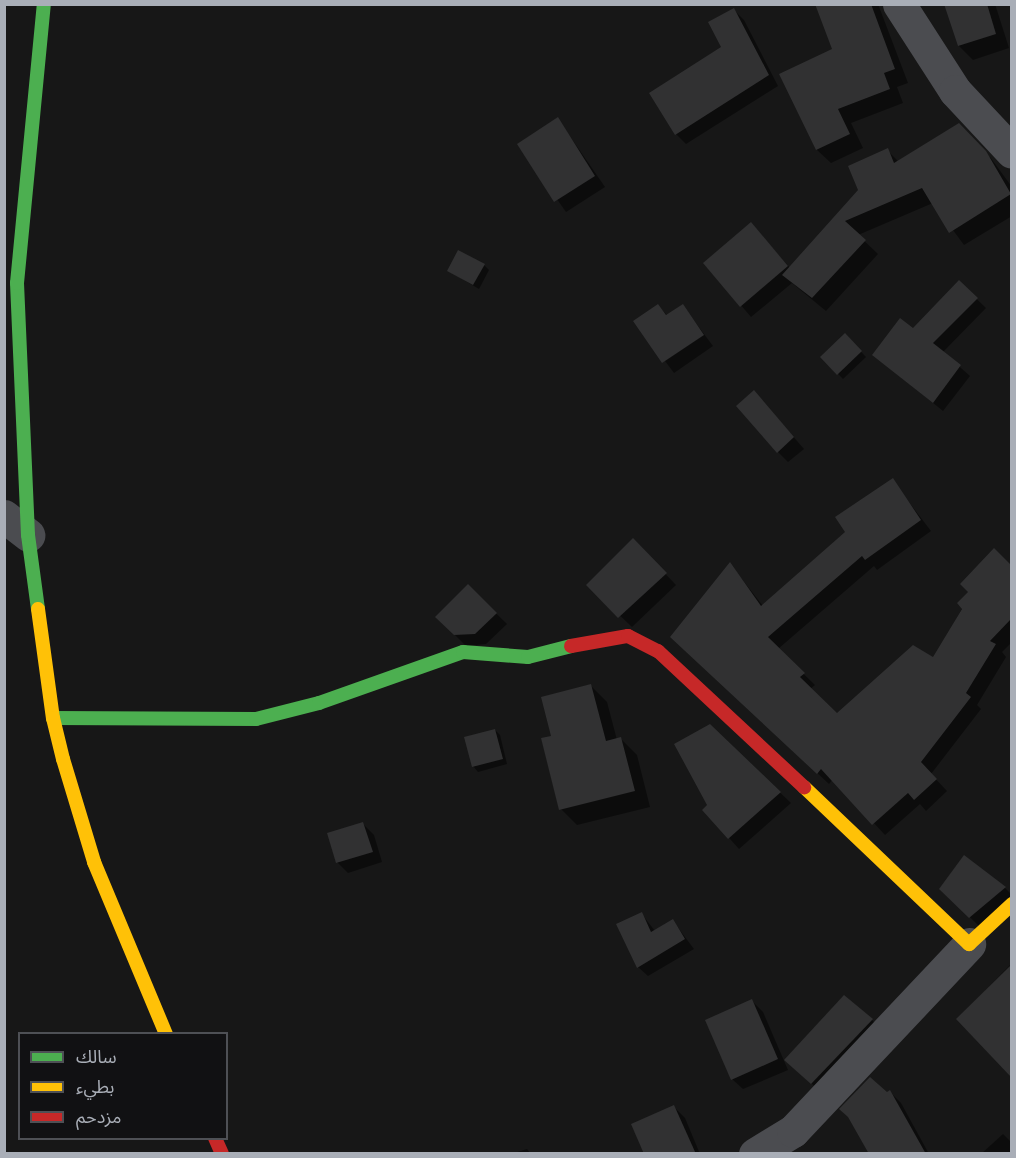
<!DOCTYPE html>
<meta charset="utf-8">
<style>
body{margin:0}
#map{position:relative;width:1016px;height:1158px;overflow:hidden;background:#171717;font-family:"Golos Text","Noto Sans Arabic",sans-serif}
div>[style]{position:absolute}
.shadow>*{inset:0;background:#0007}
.building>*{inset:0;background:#313132}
.street>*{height:33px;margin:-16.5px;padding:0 16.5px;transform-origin:16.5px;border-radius:16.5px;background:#4b4c50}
.fast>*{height:14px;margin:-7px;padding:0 7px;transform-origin:7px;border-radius:7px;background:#4caf50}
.slow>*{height:14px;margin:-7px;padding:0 7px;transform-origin:7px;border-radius:7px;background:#ffc107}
.jam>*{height:14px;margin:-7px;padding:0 7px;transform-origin:7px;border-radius:7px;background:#c62828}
span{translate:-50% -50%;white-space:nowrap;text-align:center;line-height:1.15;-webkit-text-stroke:6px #111113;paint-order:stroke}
.frame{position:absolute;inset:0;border:6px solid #a9aeb7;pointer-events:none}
.legend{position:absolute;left:18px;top:1032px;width:210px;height:108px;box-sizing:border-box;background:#111113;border:2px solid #4e5055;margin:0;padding:8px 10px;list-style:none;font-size:18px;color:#a9aeb7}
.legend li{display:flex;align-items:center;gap:12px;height:30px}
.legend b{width:30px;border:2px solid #4e5055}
</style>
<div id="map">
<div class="shadow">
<div style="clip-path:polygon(817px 4px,878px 4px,908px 83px,897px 87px,903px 103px,851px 123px,863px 148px,831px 163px,817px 150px,781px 75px,834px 49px)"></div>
<div style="clip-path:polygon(946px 4px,995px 4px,1009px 48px,973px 60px,959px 46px)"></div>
<div style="clip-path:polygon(734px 10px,744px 20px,778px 86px,686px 144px,676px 134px,723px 47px)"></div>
<div style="clip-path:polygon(558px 119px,605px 187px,566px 212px,519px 145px)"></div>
<div style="clip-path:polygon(887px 150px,899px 162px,990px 157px,1012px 187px,1012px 216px,964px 245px,933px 203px,858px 235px,878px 254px,826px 311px,792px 283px,751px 317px,705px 263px,751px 224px,790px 268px,860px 191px)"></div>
<div style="clip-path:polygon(484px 265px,489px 270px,479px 289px,449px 271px)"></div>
<div style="clip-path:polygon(959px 282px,986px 308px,943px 352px,970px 376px,943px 411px,874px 355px,914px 330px)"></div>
<div style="clip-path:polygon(658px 306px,668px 316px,683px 306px,713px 346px,674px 373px,635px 321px)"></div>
<div style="clip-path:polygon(845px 335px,866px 357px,843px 379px,822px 357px)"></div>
<div style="clip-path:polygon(764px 403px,804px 449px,788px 462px,778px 452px)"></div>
<div style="clip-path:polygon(892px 480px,931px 531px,877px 570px,874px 566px,778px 649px,815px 685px,810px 689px,837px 715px,934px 659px,994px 551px,1012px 568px,1012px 642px,1002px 652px,1006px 657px,977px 705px,981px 709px,931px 774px,947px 791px,926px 811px,920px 804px,885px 835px,833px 779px,829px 784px,684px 648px,730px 564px,763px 606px,847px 532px)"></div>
<div style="clip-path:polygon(633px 540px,676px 585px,632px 627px,588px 585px)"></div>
<div style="clip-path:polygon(468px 586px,507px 624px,486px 644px,466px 646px,437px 617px)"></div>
<div style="clip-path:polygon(591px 686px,607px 702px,617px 740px,621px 739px,637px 755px,650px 807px,577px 825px,561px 809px,553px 737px)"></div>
<div style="clip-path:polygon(710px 726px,791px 803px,739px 849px,704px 810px,709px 805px)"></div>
<div style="clip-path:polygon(495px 730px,500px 735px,507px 764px,478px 772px,473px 766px)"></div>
<div style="clip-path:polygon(363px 824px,374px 835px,382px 862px,348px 873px,337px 862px)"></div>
<div style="clip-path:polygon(1005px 888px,1012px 895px,981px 928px,941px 889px)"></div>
<div style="clip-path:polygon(641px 913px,655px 931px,673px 921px,694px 949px,648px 976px,638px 967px)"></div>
<div style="clip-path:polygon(1012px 963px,1012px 1074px,958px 1019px)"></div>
<div style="clip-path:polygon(752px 1001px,763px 1012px,788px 1070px,743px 1089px,732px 1079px)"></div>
<div style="clip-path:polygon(872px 1020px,882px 1031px,823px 1094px,797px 1070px)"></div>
<div style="clip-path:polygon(890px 1092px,901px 1103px,929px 1154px,871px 1154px)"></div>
<div style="clip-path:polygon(674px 1107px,685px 1118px,700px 1154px,646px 1154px)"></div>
<div style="clip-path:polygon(1003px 1134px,1012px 1143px,1012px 1154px,981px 1154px)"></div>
<div style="clip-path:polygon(527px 1149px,531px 1154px,511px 1154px)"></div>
</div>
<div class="building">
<div style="clip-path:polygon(815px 4px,871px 4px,895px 69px,884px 73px,890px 89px,838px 109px,850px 134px,816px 150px,779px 74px,832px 49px)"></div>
<div style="clip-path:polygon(944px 4px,987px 4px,996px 34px,958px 46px)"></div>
<div style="clip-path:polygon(734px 8px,769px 75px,675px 135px,649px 93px,721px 47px,708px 22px)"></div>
<div style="clip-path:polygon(558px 117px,595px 176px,554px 202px,517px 144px)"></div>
<div style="clip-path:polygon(959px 123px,986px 151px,1011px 194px,949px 233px,922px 188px,845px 221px,866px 240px,812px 298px,782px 275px,858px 190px,848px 166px,888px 148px,894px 163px)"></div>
<div style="clip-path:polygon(751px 222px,788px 266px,740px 307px,703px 263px)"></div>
<div style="clip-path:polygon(458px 250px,485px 264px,473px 285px,447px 271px)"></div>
<div style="clip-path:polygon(959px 280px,978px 298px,933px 343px,961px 365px,933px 403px,872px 355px,900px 318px,913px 328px)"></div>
<div style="clip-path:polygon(658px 304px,666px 315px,683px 304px,704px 335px,662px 363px,633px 321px)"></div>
<div style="clip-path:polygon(845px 333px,862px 351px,837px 375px,820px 357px)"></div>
<div style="clip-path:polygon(754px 390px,794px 437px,777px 453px,736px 406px)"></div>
<div style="clip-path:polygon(893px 478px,921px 520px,865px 560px,862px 556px,768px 637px,805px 673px,800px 677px,837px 713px,913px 645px,933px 657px,962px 609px,957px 603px,968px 592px,960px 584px,994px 548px,1011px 565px,1011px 619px,990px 641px,996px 644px,966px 693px,971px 697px,921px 762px,937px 779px,914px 800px,908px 793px,872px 825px,821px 769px,817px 774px,670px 637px,730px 562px,761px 606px,845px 532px,835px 517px)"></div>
<div style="clip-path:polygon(633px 538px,667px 573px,618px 618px,586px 585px)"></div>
<div style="clip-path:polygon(468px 584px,497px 613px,475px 634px,454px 635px,435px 617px)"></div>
<div style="clip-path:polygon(591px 684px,606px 741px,621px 737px,635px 791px,559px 810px,541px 738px,551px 736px,541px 697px)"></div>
<div style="clip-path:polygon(710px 724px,781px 792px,728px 839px,702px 810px,707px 805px,674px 744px)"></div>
<div style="clip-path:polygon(495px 729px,503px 759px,472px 767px,464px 737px)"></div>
<div style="clip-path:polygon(363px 822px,373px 852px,336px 863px,327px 833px)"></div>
<div style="clip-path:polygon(964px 855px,1006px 887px,969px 918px,939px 889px)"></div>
<div style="clip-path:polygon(642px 912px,651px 932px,673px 919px,685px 939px,637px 968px,616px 924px)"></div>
<div style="clip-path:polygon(1011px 965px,1011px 1077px,956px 1019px)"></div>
<div style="clip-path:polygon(844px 995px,873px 1019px,811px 1084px,784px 1060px)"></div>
<div style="clip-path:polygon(752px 999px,778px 1059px,731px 1080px,705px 1020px)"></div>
<div style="clip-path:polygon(870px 1077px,887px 1092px,890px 1090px,926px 1154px,869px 1154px,848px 1117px,839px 1109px)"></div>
<div style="clip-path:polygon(674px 1105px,696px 1154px,644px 1154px,631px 1124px)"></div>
</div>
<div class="street">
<div style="left:899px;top:4px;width:103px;rotate:57.2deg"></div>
<div style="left:955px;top:91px;width:83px;rotate:46.9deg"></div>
<div style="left:4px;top:516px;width:31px;rotate:38deg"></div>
<div style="left:755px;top:1154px;width:44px;rotate:-31.2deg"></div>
<div style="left:793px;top:1131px;width:257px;rotate:-46.7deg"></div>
</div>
<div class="fast">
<div style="left:38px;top:609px;width:75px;rotate:-97.7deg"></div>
<div style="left:28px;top:535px;width:252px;rotate:-92.5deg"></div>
<div style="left:17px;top:283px;width:280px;rotate:-84.5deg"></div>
<div style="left:53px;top:718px;width:203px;rotate:0.3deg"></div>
<div style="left:256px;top:719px;width:65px;rotate:-14.3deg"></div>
<div style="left:319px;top:703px;width:153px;rotate:-19.5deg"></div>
<div style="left:463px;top:652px;width:65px;rotate:4.4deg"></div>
<div style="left:528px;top:657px;width:44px;rotate:-14.3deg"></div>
</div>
<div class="slow">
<div style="left:38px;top:609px;width:110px;rotate:82.2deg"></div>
<div style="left:53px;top:718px;width:42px;rotate:76.3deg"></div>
<div style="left:63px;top:759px;width:108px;rotate:73.2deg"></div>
<div style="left:94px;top:862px;width:186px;rotate:67.3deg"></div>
<div style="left:804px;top:787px;width:228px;rotate:43.6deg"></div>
<div style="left:969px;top:944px;width:59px;rotate:-42.9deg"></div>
</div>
<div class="jam">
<div style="left:571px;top:646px;width:58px;rotate:-10deg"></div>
<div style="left:628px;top:636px;width:34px;rotate:27deg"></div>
<div style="left:658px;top:651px;width:200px;rotate:43deg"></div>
<div style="left:215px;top:1138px;width:17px;rotate:66deg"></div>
</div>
<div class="frame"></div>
<ul class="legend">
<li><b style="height:8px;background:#4caf50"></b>سالك</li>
<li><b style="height:8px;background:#ffc107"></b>بطيء</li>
<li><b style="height:8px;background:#c62828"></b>مزدحم</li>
</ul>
</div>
